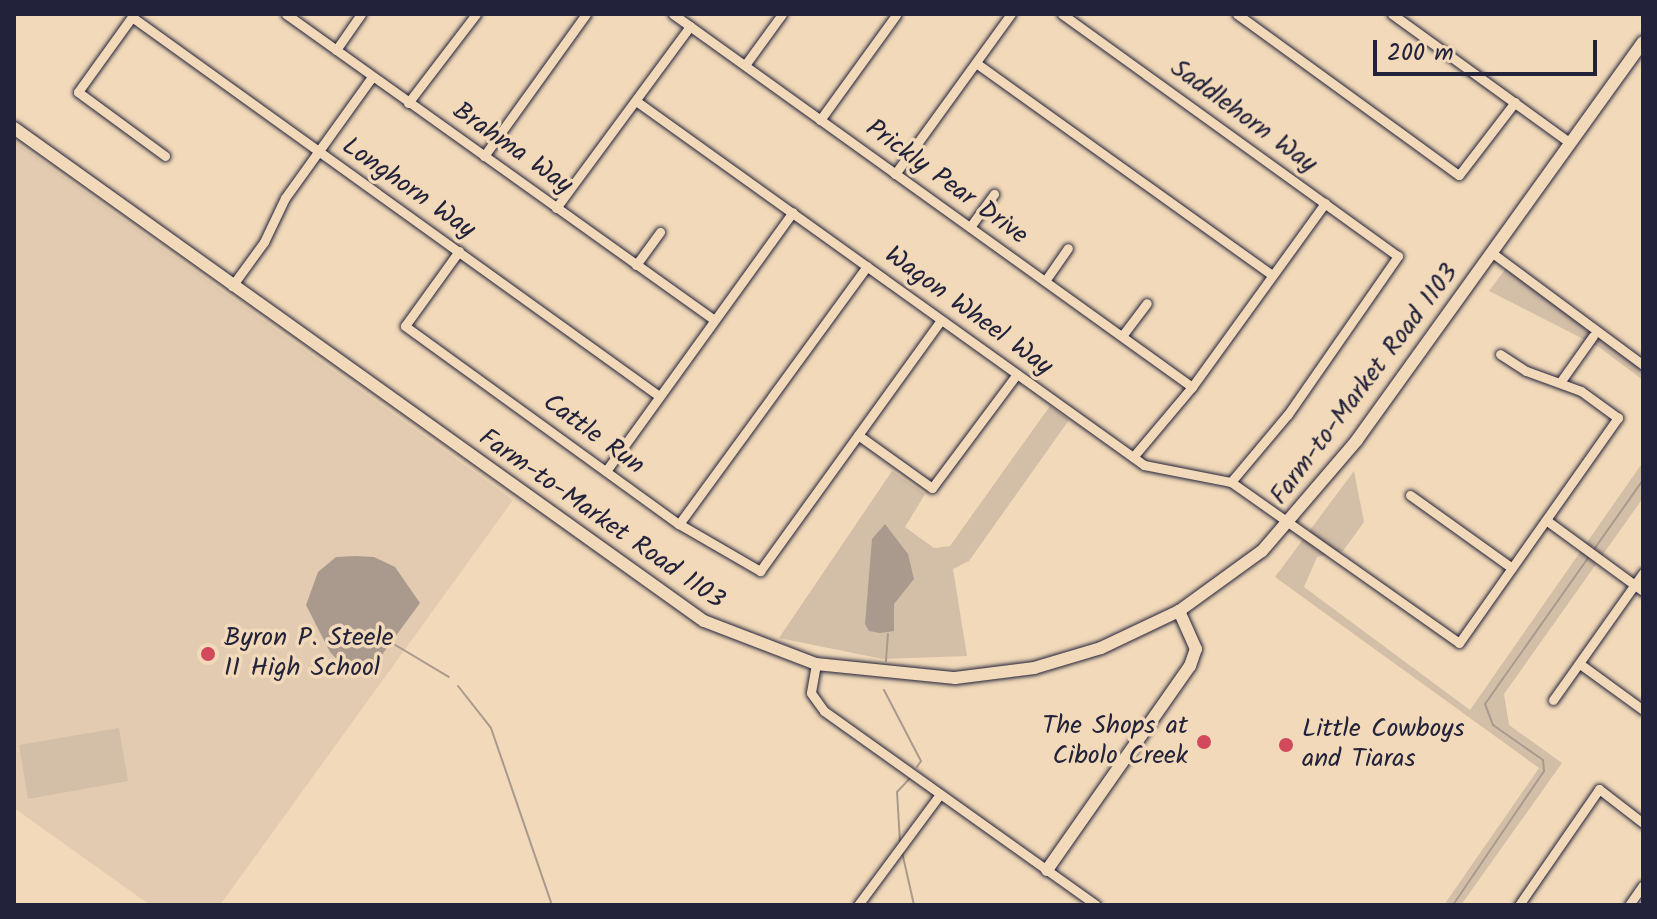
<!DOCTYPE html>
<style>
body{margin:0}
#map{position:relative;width:1657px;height:919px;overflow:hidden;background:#f1d9b9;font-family:Kalam,sans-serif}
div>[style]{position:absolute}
.built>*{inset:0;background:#e2cbb0}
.green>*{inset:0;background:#d3bea7}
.water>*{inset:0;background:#aa9a8e}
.stream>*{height:2px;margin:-1px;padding:0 1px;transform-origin:1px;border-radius:1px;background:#aa9a8e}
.roads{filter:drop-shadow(0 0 2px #22223b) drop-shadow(0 0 2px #22223b)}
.street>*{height:9px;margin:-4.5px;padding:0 4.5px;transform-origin:4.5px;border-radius:4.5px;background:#f1d9b9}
.secondary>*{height:12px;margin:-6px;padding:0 6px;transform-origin:6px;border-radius:6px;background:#f1d9b9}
.dots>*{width:22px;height:22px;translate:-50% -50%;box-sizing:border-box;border:4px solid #f1d9b9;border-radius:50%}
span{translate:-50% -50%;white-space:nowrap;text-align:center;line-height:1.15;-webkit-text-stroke:7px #f1d9b9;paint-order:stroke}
.street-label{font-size:26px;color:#22223b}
.poi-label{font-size:26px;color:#22223b}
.left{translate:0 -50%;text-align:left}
.right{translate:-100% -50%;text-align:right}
.frame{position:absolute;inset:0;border:16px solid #22223b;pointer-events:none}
.scale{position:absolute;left:1373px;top:40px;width:224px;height:36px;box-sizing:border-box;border:4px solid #22223b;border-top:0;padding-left:10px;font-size:24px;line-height:28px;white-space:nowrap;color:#22223b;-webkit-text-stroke:6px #f1d9b9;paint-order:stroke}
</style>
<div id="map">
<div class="built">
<div style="clip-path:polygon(14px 141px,513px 500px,220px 905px,150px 905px,14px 808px)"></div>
</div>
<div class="green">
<div style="clip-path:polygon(1507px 267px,1643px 369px,1643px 380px,1599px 347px,1489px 291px)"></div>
<div style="clip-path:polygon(1050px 406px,1069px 420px,969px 561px,953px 569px,967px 656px,883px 659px,779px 638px,892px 471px,925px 494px,905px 527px,934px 548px,950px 546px)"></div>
<div style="clip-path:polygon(1643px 462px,1643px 498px,1504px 694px,1509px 725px,1562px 763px,1461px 905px,1444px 905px,1539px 768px,1275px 577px,1354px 471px,1364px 522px,1343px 551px,1317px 557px,1304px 587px,1470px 710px)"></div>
<div style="clip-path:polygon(119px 728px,128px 781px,28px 799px,19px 745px)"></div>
</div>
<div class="water">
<div style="clip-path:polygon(885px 524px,908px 554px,914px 579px,894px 604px,894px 631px,880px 633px,869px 631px,865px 624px,872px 539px)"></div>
<div style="clip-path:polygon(355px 556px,374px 557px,395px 567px,420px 603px,381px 656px,351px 674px,330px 652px,306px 605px,318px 572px,336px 557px)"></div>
</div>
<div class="stream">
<div style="left:1595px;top:548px;width:83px;rotate:-54.8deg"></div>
<div style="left:392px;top:643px;width:66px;rotate:30.8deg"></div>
<div style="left:886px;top:661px;width:27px;rotate:-86deg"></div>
<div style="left:458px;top:686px;width:53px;rotate:51.8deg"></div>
<div style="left:491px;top:728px;width:187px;rotate:71deg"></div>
<div style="left:884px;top:690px;width:80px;rotate:62.5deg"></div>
<div style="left:921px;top:761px;width:7px;rotate:124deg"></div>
<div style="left:900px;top:842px;width:50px;rotate:-93.4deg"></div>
<div style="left:897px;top:792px;width:18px;rotate:-47deg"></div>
<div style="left:902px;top:852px;width:54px;rotate:77.2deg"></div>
<div style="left:1453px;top:905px;width:162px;rotate:-55.8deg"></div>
<div style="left:1544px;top:771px;width:11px;rotate:-95deg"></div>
<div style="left:1543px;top:760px;width:61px;rotate:-145deg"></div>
<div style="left:1493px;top:725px;width:22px;rotate:-111deg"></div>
<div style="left:1485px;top:704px;width:179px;rotate:-54.8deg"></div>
</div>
<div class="roads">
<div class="street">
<div style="left:134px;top:14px;width:96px;rotate:125.7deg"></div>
<div style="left:78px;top:92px;width:108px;rotate:36.3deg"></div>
<div style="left:286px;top:14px;width:525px;rotate:35.54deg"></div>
<div style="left:673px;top:14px;width:639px;rotate:35.7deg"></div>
<div style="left:1062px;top:14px;width:414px;rotate:35.8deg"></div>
<div style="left:1398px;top:256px;width:193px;rotate:124.8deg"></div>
<div style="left:1288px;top:414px;width:89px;rotate:130deg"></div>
<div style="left:1237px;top:14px;width:274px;rotate:36deg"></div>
<div style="left:1459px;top:175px;width:92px;rotate:-52.5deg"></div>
<div style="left:1392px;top:14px;width:220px;rotate:35.9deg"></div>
<div style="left:132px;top:17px;width:649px;rotate:35.72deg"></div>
<div style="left:336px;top:50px;width:44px;rotate:-55.2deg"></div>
<div style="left:976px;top:63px;width:364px;rotate:35.6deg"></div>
<div style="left:745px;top:65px;width:63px;rotate:-54deg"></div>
<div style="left:636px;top:101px;width:625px;rotate:35.62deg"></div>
<div style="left:1144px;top:465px;width:89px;rotate:11.1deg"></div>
<div style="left:1231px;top:482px;width:279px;rotate:35.2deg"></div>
<div style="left:1459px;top:643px;width:276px;rotate:-54.8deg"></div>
<div style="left:1618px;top:418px;width:46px;rotate:-143.9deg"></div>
<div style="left:1581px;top:391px;width:59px;rotate:-160deg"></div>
<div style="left:1526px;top:371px;width:31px;rotate:-147deg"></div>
<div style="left:408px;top:103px;width:112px;rotate:-52.6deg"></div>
<div style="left:820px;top:120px;width:130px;rotate:-54.1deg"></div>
<div style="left:484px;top:156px;width:175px;rotate:-54.3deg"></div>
<div style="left:895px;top:174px;width:198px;rotate:-54.1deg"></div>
<div style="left:556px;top:208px;width:226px;rotate:-53.6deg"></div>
<div style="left:970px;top:227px;width:41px;rotate:-54deg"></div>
<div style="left:459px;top:251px;width:92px;rotate:125.8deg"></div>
<div style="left:405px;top:326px;width:338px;rotate:35.9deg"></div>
<div style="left:679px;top:524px;width:94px;rotate:30.1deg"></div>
<div style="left:760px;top:571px;width:309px;rotate:-54.2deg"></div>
<div style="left:1491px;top:252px;width:189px;rotate:36.6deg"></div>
<div style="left:636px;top:265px;width:41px;rotate:-54deg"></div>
<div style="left:1045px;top:281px;width:40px;rotate:-55.1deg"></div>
<div style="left:232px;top:286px;width:54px;rotate:-54deg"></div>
<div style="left:264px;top:242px;width:49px;rotate:-64.5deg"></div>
<div style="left:285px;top:198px;width:149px;rotate:-54.3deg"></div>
<div style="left:1122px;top:336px;width:41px;rotate:-52.9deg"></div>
<div style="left:1561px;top:381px;width:55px;rotate:-54.6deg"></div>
<div style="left:858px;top:435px;width:91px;rotate:35.6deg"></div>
<div style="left:932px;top:488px;width:142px;rotate:-53.3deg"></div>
<div style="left:1133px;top:457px;width:92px;rotate:-49.9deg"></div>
<div style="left:1192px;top:387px;width:227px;rotate:-54.1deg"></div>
<div style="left:606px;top:471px;width:319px;rotate:-54.2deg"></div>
<div style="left:1410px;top:495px;width:125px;rotate:35.6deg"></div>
<div style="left:1546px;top:520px;width:120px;rotate:36.2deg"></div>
<div style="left:679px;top:524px;width:319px;rotate:-53.9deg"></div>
<div style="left:816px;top:664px;width:29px;rotate:100deg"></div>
<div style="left:811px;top:693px;width:22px;rotate:54deg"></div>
<div style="left:824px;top:711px;width:334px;rotate:35.5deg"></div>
<div style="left:1580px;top:664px;width:78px;rotate:36.1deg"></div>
<div style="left:1553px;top:700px;width:156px;rotate:-54.7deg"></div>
<div style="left:858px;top:905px;width:138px;rotate:-53.5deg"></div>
<div style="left:1519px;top:905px;width:141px;rotate:-55.4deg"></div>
<div style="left:1599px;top:789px;width:56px;rotate:37.7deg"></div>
<div style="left:1629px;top:905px;width:24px;rotate:-55deg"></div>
</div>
<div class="secondary">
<div style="left:14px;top:128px;width:848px;rotate:35.55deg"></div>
<div style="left:704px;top:621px;width:120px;rotate:21deg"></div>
<div style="left:816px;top:664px;width:140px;rotate:5.8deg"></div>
<div style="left:955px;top:678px;width:80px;rotate:-7.2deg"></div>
<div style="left:1034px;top:668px;width:70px;rotate:-16.6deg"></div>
<div style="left:1101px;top:648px;width:86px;rotate:-25.4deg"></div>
<div style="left:1179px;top:611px;width:102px;rotate:-35.9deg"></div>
<div style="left:1262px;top:551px;width:146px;rotate:-49.4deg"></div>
<div style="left:1357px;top:440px;width:490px;rotate:-54.3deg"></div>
<div style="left:1047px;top:870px;width:249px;rotate:-55deg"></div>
<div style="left:1190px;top:666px;width:18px;rotate:-71deg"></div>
<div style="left:1196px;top:649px;width:42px;rotate:-114.1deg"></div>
</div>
</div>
<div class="dots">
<div style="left:208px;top:654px;background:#d1495b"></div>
<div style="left:1204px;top:742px;background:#d1495b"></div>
<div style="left:1286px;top:745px;background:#d1495b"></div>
</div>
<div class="street-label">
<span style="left:1243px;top:117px;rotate:36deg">Saddlehorn Way</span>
<span style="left:512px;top:149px;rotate:35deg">Brahma Way</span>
<span style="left:946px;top:183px;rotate:36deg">Prickly Pear Drive</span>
<span style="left:408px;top:189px;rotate:35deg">Longhorn Way</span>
<span style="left:968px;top:312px;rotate:36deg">Wagon Wheel Way</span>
<span style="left:1365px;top:385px;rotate:-53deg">Farm-to-Market Road 1103</span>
<span style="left:593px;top:435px;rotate:36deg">Cattle Run</span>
<span style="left:601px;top:520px;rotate:35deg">Farm-to-Market Road 1103</span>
</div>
<div class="poi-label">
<span class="left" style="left:224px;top:654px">Byron P. Steele<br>II High School</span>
<span class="right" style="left:1188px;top:742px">The Shops at<br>Cibolo Creek</span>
<span class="left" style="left:1302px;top:745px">Little Cowboys<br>and Tiaras</span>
</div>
<div class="frame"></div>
<div class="scale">200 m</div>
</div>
